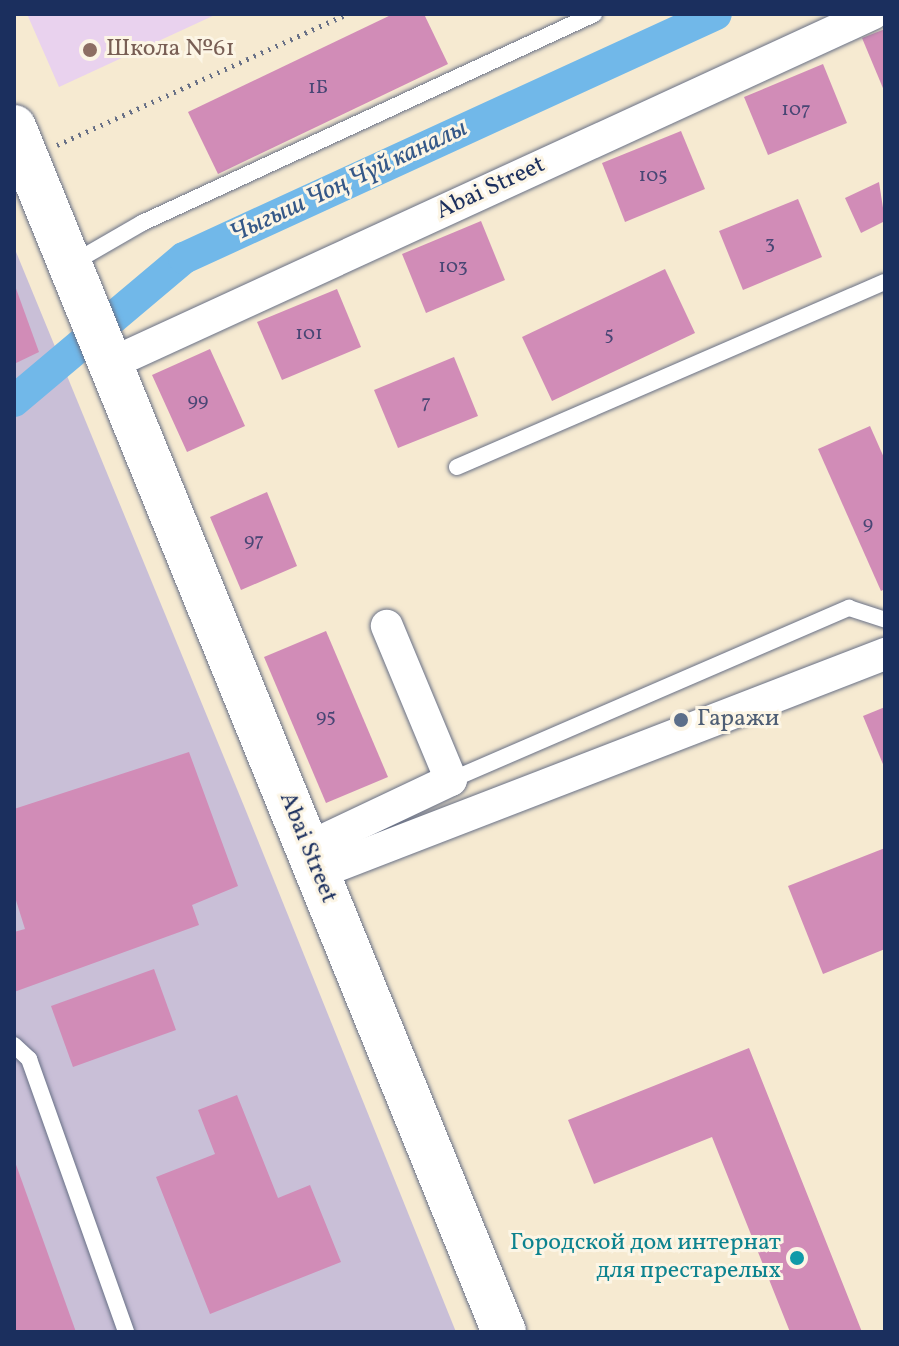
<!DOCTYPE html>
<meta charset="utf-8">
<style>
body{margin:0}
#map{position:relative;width:899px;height:1346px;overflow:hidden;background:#f6ead1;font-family:Vollkorn,serif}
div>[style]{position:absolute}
.built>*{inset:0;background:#e9d2ee}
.industrial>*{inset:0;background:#c9bfd7}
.canal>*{height:32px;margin:-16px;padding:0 16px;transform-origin:16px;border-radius:16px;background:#71b8e9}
.building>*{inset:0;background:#d18cb7}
.path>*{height:5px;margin-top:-2.5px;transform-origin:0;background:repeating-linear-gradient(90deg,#687086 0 2px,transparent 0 8px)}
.roads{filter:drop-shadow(0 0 2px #687086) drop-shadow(0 0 2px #687086)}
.lane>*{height:16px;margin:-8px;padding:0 8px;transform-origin:8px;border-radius:8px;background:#fff}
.street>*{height:32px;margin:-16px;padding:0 16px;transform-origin:16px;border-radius:16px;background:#fff}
.secondary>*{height:44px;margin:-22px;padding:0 22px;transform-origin:22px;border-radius:22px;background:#fff}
.dots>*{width:22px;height:22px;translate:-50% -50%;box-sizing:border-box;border:4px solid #fcf5e5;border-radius:50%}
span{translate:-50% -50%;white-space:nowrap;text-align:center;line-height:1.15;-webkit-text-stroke:6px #fcf5e5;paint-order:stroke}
.number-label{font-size:20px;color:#484674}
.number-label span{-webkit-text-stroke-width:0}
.education-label{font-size:24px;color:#785e54}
.left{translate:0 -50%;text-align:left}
.street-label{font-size:24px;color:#1b2f5e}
.service-label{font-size:24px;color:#4e5e75}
.culture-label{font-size:24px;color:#0d838f}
.right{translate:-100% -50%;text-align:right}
.water-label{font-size:26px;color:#355888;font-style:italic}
.frame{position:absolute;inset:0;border:16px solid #1b2f5e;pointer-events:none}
</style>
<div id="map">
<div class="built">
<div style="clip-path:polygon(27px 14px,217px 14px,59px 87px)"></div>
</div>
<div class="industrial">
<div style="clip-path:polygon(14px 247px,244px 806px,456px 1332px,14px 1332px)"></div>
</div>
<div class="canal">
<div style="left:14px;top:401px;width:222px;rotate:-40.1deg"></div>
<div style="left:184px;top:258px;width:585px;rotate:-24.64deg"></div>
</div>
<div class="building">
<div style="clip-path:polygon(393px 14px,424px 14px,448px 64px,218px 174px,188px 112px)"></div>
<div style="clip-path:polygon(885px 29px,885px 93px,862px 38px)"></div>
<div style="clip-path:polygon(823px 64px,847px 123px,768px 155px,744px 97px)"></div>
<div style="clip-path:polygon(681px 131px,705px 189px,625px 222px,602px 163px)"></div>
<div style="clip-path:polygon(879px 182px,885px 221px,861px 233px,845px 198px)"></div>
<div style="clip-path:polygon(798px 199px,822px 257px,743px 290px,719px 231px)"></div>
<div style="clip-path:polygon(481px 221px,505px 280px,426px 313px,402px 254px)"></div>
<div style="clip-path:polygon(665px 269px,695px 333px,552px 401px,522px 337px)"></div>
<div style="clip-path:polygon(14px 283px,39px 352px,14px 364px)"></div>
<div style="clip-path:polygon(337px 289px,361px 347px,282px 380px,257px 322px)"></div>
<div style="clip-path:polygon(210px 349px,245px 426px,187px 452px,152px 375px)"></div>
<div style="clip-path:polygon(454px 357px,478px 416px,398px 448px,374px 390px)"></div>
<div style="clip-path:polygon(870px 426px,885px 460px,885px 589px,881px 591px,818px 449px)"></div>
<div style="clip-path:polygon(267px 492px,297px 566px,241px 590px,210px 517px)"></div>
<div style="clip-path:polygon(326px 631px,388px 777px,326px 803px,264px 657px)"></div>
<div style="clip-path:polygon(885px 707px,885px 769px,863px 716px)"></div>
<div style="clip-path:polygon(189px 752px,238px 886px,192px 905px,199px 925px,14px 992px,14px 932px,25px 929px,14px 894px,14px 809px)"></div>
<div style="clip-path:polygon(885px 848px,885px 949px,823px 974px,788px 886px)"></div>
<div style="clip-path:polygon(154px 969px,176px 1030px,73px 1067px,51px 1006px)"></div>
<div style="clip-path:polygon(749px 1048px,862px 1332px,790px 1332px,712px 1137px,594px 1184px,568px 1120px)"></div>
<div style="clip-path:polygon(237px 1095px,278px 1198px,310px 1185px,341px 1262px,210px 1314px,156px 1177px,215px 1154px,198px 1110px)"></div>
<div style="clip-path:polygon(14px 1159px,76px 1332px,14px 1332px)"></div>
</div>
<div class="path">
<div style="left:57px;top:145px;width:318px;rotate:-24.3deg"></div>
</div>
<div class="roads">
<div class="lane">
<div style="left:71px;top:264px;width:82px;rotate:-30deg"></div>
<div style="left:142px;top:223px;width:498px;rotate:-24.8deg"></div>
<div style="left:457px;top:467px;width:466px;rotate:-23.4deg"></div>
<div style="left:451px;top:780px;width:434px;rotate:-23.4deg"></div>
<div style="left:849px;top:608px;width:38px;rotate:18deg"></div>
<div style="left:14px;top:1045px;width:21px;rotate:43deg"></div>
<div style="left:29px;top:1059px;width:290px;rotate:70.4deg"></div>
</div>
<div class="street">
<div style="left:110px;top:364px;width:839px;rotate:-24.67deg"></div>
<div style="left:307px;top:848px;width:159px;rotate:-25.3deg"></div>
<div style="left:451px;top:780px;width:167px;rotate:-112.6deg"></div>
<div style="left:318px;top:873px;width:608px;rotate:-21.12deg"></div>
</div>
<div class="secondary">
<div style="left:14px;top:127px;width:1301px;rotate:67.87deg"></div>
</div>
</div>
<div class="dots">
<div style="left:90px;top:50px;background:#8d6e63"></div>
<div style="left:681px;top:720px;background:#5c6f8a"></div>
<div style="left:797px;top:1258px;background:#0f9aa8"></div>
</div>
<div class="number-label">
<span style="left:318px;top:88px">1Б</span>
<span style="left:796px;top:110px">107</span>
<span style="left:653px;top:176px">105</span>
<span style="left:770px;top:244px">3</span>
<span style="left:453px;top:267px">103</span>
<span style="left:309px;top:334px">101</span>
<span style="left:609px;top:335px">5</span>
<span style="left:198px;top:401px">99</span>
<span style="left:426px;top:403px">7</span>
<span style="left:868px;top:524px">9</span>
<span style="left:254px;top:541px">97</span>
<span style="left:326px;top:717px">95</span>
</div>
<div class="education-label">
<span class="left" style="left:106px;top:50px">Школа №61</span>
</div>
<div class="street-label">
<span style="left:491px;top:189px;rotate:-25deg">Abai Street</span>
<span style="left:307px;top:848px;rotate:68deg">Abai Street</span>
</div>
<div class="service-label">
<span class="left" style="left:697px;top:720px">Гаражи</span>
</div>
<div class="culture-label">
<span class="right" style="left:781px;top:1258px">Городской дом интернат<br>для престарелых</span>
</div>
<div class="water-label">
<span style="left:349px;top:182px;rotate:-25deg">Чыгыш Чоң Чүй каналы</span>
</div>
<div class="frame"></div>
</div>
